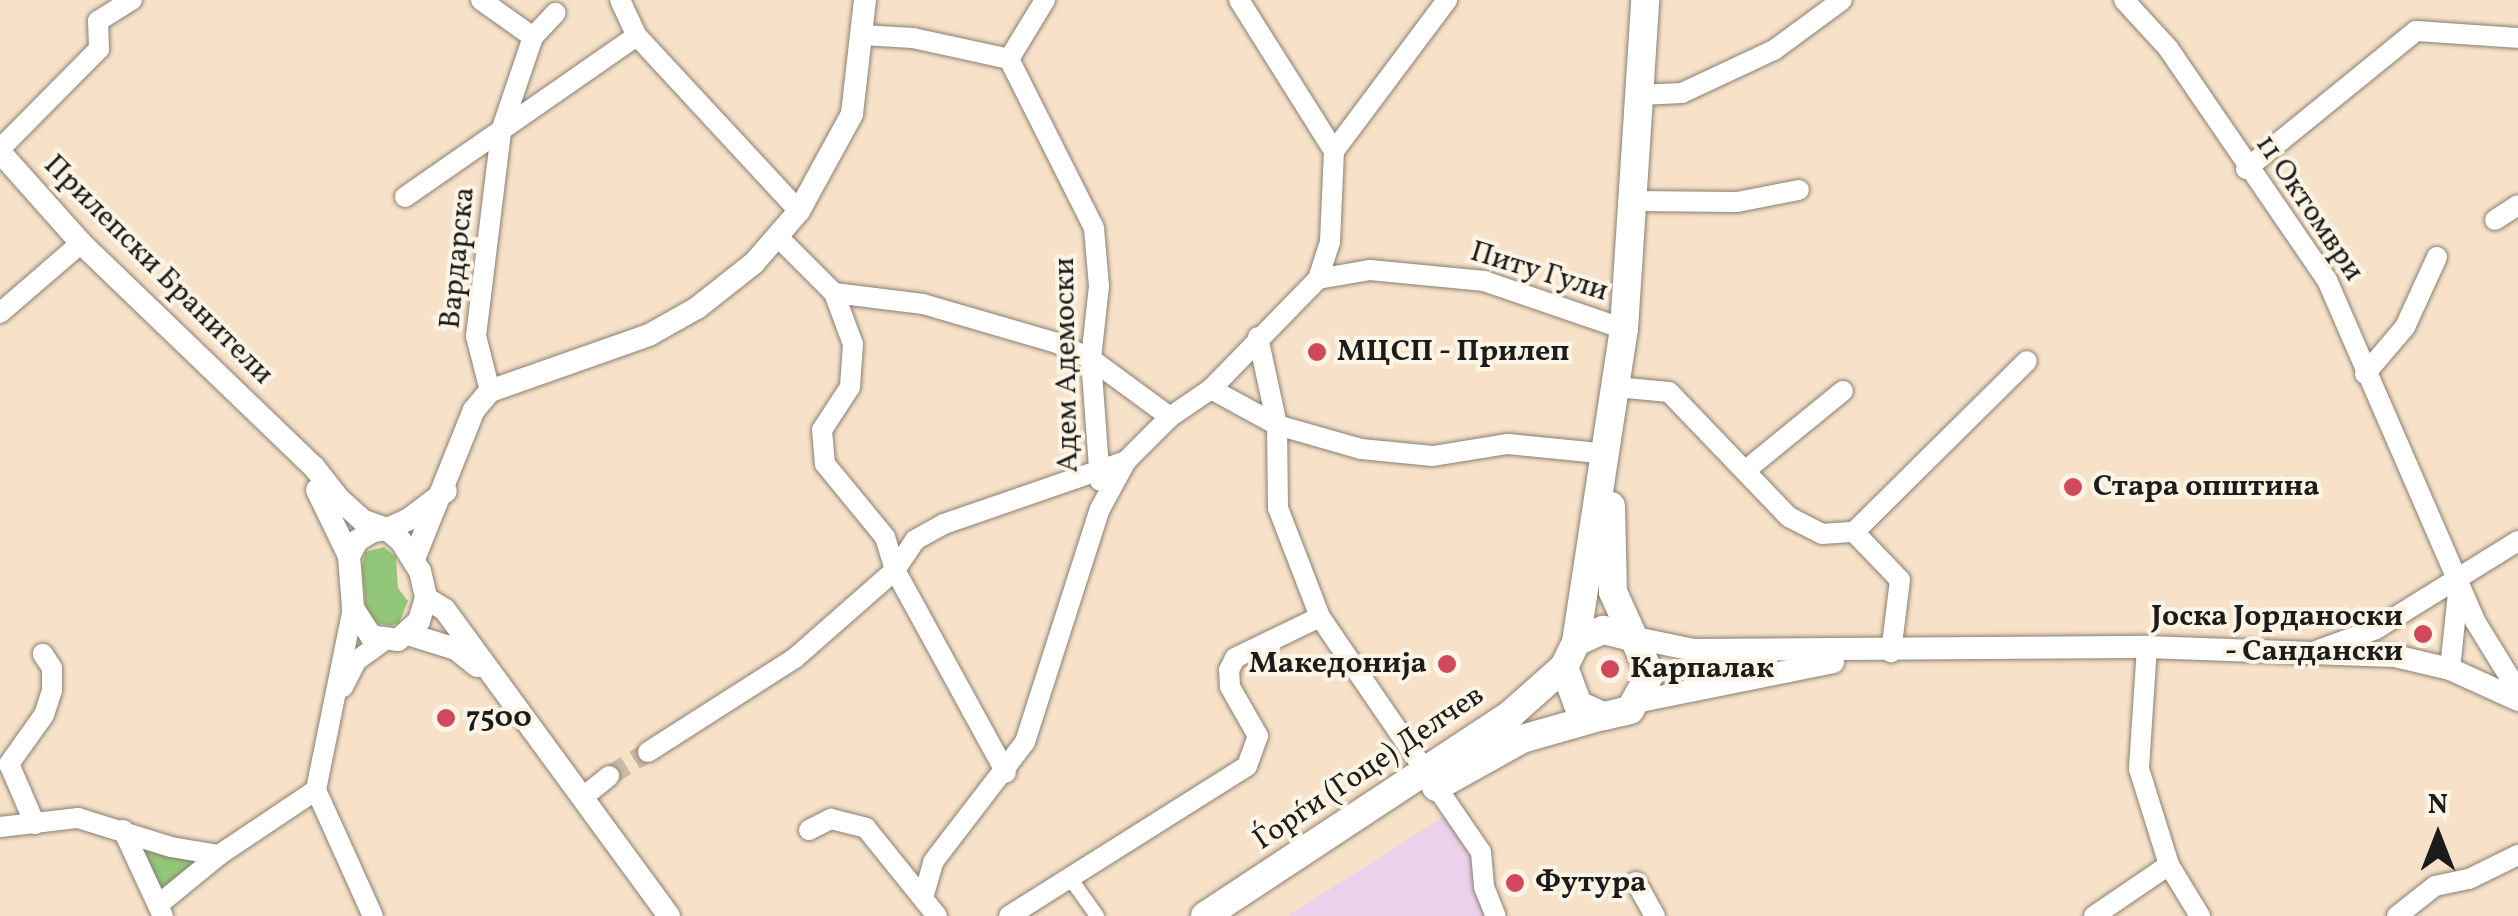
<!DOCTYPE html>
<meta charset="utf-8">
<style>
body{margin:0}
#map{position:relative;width:2518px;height:916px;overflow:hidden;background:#f7e2c9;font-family:Vollkorn,serif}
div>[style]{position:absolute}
.built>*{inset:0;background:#ebd1eb}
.green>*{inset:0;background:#92c779}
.minor-tunnel>*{height:20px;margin-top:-10px;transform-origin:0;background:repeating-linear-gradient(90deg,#cbbaa6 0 20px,transparent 0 30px)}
.roads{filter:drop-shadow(0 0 2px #8a7f72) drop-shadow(0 0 2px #8a7f72)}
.pedestrian>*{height:14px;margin:-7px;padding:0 7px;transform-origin:7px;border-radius:7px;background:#fff}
.minor>*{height:20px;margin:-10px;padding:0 10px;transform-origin:10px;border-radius:10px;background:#fff}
.tertiary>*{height:22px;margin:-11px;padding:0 11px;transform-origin:11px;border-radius:11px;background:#fff}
.secondary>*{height:28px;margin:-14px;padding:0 14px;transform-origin:14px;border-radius:14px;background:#fff}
.dots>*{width:28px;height:28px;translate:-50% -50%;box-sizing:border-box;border:5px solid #fcf5e5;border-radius:50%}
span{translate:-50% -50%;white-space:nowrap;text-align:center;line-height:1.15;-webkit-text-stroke:8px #fcf5e5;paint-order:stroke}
.street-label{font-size:30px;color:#1c1c1c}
.poi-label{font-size:30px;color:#1c1c1c;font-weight:700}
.left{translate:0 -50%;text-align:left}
.right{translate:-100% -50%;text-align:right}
.north{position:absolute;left:2388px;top:786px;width:100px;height:100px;-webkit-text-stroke:8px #fcf5e5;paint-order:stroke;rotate:0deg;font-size:28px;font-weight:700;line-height:40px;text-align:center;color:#1c1c1c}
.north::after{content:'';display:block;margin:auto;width:35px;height:45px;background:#1c1c1c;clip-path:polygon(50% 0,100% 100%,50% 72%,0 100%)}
</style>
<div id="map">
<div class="built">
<div style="clip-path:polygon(1451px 812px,1481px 852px,1496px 916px,1288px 916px)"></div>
</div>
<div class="green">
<div style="clip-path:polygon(384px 547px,396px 557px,398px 588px,408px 601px,399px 623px,390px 626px,374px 622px,366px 610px,362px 567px,365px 552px)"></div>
<div style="clip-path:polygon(123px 830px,219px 855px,158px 905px)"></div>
</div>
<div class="minor-tunnel">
<div style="left:609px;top:776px;width:46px;rotate:-31.6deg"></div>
</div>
<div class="roads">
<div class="pedestrian">
<div style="left:1070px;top:878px;width:47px;rotate:54.6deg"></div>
</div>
<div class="minor">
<div style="left:481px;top:0;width:64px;rotate:35.4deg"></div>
<div style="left:620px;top:0;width:40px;rotate:65deg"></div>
<div style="left:637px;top:36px;width:238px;rotate:47.2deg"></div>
<div style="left:1239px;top:0;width:178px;rotate:57.8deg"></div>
<div style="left:2124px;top:0;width:65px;rotate:47.5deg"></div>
<div style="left:2168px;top:48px;width:281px;rotate:55.6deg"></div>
<div style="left:2327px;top:280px;width:372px;rotate:66.5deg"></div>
<div style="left:2475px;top:621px;width:82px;rotate:58.4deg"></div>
<div style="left:862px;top:35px;width:51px;rotate:3.4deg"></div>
<div style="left:913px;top:38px;width:98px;rotate:12.3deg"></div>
<div style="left:1009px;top:59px;width:189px;rotate:63.3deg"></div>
<div style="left:1094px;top:228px;width:58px;rotate:85.1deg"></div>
<div style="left:1099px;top:286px;width:73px;rotate:96.3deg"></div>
<div style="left:1091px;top:359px;width:122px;rotate:85.8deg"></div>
<div style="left:1009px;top:59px;width:69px;rotate:-58.6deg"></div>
<div style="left:1639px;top:95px;width:43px;rotate:-2.7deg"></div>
<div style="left:1682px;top:93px;width:102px;rotate:-25.1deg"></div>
<div style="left:1774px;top:50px;width:84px;rotate:-36.3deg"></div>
<div style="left:0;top:149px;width:141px;rotate:-45.3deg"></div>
<div style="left:99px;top:49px;width:28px;rotate:-92deg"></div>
<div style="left:98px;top:21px;width:40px;rotate:-32deg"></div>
<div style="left:2246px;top:169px;width:219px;rotate:-39.1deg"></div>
<div style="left:2416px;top:31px;width:102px;rotate:3.9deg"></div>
<div style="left:405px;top:197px;width:282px;rotate:-34.8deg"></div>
<div style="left:1633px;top:201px;width:104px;rotate:0.6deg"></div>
<div style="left:1737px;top:202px;width:63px;rotate:-11deg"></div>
<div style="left:2495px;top:220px;width:27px;rotate:-33deg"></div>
<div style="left:777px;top:236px;width:81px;rotate:45deg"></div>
<div style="left:834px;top:293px;width:90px;rotate:7deg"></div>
<div style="left:923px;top:304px;width:140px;rotate:16.2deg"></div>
<div style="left:1057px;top:343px;width:38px;rotate:25deg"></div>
<div style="left:1091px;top:359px;width:98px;rotate:36.3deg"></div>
<div style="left:1318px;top:279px;width:53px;rotate:-9.8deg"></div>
<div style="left:1370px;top:270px;width:115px;rotate:5.5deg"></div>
<div style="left:1484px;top:281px;width:148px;rotate:18.9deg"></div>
<div style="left:834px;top:293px;width:54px;rotate:69.6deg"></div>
<div style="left:853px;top:344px;width:43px;rotate:94deg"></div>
<div style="left:850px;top:387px;width:51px;rotate:123.1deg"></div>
<div style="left:822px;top:430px;width:34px;rotate:85deg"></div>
<div style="left:825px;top:464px;width:94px;rotate:50.6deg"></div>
<div style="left:885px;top:537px;width:34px;rotate:73deg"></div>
<div style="left:895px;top:570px;width:231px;rotate:61.3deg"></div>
<div style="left:0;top:313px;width:107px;rotate:-40.8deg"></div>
<div style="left:1258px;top:337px;width:90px;rotate:77.8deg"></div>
<div style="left:1277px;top:425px;width:83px;rotate:89.3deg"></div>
<div style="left:1278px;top:508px;width:117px;rotate:68.9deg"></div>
<div style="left:1320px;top:617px;width:285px;rotate:55.6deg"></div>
<div style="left:1481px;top:852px;width:35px;rotate:85deg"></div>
<div style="left:1484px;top:887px;width:31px;rotate:68deg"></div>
<div style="left:2365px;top:374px;width:62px;rotate:-49.6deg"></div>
<div style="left:2405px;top:327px;width:77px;rotate:-65.4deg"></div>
<div style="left:1616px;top:387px;width:53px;rotate:5.4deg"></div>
<div style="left:1669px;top:392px;width:173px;rotate:46.2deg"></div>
<div style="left:1789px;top:517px;width:37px;rotate:27deg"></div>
<div style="left:1822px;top:534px;width:32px;rotate:-4deg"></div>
<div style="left:1854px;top:532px;width:66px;rotate:46.2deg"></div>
<div style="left:1900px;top:580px;width:73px;rotate:97.1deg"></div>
<div style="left:1211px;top:389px;width:75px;rotate:28.6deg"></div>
<div style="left:1277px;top:425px;width:87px;rotate:15.9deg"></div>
<div style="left:1361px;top:449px;width:72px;rotate:5.6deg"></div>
<div style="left:1433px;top:456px;width:76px;rotate:-9.1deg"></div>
<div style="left:1508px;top:444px;width:101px;rotate:5.7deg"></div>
<div style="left:490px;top:391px;width:57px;rotate:-104.3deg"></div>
<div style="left:476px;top:336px;width:207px;rotate:-83deg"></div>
<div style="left:501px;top:131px;width:99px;rotate:-71.2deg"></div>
<div style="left:533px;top:37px;width:33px;rotate:-47deg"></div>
<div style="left:1746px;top:470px;width:125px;rotate:-39.2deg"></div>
<div style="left:1854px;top:532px;width:243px;rotate:-44.7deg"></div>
<div style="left:353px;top:608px;width:186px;rotate:101.5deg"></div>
<div style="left:316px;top:790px;width:138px;rotate:65.7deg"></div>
<div style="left:2147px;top:647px;width:122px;rotate:93.8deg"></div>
<div style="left:2139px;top:769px;width:101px;rotate:72.6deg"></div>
<div style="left:2169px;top:865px;width:60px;rotate:58.7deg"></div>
<div style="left:2316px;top:651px;width:64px;rotate:-20.1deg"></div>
<div style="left:2376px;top:629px;width:167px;rotate:-31.8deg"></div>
<div style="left:2450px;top:669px;width:85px;rotate:-84deg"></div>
<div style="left:343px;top:687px;width:29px;rotate:-63deg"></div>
<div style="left:356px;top:661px;width:36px;rotate:-36deg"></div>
<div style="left:648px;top:752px;width:174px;rotate:-32.6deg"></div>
<div style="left:795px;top:658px;width:133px;rotate:-41.3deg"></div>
<div style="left:895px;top:570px;width:36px;rotate:-56deg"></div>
<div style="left:915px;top:540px;width:33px;rotate:-29deg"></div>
<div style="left:944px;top:524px;width:193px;rotate:-19.1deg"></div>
<div style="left:582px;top:798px;width:35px;rotate:-39deg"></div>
<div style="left:35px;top:824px;width:65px;rotate:-113.4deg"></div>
<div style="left:9px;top:764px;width:60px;rotate:-54.5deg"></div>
<div style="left:44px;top:715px;width:26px;rotate:-72deg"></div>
<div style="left:52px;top:690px;width:22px;rotate:-90deg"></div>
<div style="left:52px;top:668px;width:17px;rotate:-123deg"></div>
<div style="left:0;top:827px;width:79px;rotate:-6.6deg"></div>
<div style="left:78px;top:818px;width:97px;rotate:17.3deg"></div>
<div style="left:171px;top:847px;width:49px;rotate:9.5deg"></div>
<div style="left:219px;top:855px;width:117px;rotate:-33.8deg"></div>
<div style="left:123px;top:830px;width:95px;rotate:65.1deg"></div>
<div style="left:809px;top:830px;width:25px;rotate:-27deg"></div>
<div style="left:831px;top:819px;width:36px;rotate:14deg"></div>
<div style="left:866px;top:828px;width:113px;rotate:51.1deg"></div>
<div style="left:1636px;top:882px;width:39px;rotate:61deg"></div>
<div style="left:923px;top:898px;width:37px;rotate:-74deg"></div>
<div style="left:933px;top:862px;width:151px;rotate:-52.5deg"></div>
<div style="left:1025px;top:742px;width:245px;rotate:-72.2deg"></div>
<div style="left:1100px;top:509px;width:55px;rotate:-61.6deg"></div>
<div style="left:1126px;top:461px;width:62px;rotate:-45deg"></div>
<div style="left:1170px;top:417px;width:50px;rotate:-34.3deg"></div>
<div style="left:1211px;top:389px;width:153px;rotate:-45.8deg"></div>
<div style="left:1318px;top:279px;width:39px;rotate:-72deg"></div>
<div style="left:1330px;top:242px;width:91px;rotate:-87.5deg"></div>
<div style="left:1334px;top:151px;width:189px;rotate:-53.2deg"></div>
<div style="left:158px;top:905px;width:79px;rotate:-39.3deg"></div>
<div style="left:1009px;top:916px;width:281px;rotate:-32.2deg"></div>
<div style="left:1247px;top:766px;width:32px;rotate:-70deg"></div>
<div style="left:1258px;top:736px;width:56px;rotate:-119.7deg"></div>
<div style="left:1230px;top:687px;width:17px;rotate:-93deg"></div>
<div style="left:1229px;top:670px;width:13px;rotate:-63deg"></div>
<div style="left:1235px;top:658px;width:94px;rotate:-25.8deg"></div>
<div style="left:2094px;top:916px;width:91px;rotate:-34.2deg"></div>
<div style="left:2397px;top:916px;width:48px;rotate:-38.3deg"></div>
<div style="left:2435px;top:886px;width:35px;rotate:-12deg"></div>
<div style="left:2469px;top:879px;width:55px;rotate:-26.1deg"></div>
</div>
<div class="tertiary">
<div style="left:0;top:152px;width:122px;rotate:48.3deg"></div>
<div style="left:81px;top:243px;width:323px;rotate:43.9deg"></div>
<div style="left:314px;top:467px;width:41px;rotate:52deg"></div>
<div style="left:339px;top:499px;width:31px;rotate:42deg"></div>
<div style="left:362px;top:520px;width:27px;rotate:20deg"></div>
<div style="left:387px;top:529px;width:18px;rotate:41deg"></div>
<div style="left:401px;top:541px;width:36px;rotate:58deg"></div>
<div style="left:420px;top:571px;width:28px;rotate:77deg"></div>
<div style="left:426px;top:598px;width:24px;rotate:107deg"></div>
<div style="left:419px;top:621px;width:28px;rotate:138deg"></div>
<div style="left:398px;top:640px;width:27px;rotate:-172deg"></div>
<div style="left:371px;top:636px;width:33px;rotate:-123deg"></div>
<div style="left:353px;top:608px;width:52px;rotate:-94.4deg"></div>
<div style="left:349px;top:556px;width:17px;rotate:-62deg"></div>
<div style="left:357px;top:541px;width:19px;rotate:-32deg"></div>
<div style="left:373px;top:531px;width:14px;rotate:-8deg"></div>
<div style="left:387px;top:529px;width:24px;rotate:-24deg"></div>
<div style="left:409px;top:519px;width:46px;rotate:-37.1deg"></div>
<div style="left:317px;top:490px;width:73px;rotate:64.1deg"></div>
<div style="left:414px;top:559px;width:161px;rotate:-68.1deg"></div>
<div style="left:474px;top:410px;width:25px;rotate:-50deg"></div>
<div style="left:490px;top:391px;width:169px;rotate:-19.4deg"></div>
<div style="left:649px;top:335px;width:55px;rotate:-29.4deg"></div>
<div style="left:697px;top:308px;width:73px;rotate:-38.3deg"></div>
<div style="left:754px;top:263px;width:69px;rotate:-49.1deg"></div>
<div style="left:799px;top:211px;width:111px;rotate:-61.3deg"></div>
<div style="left:852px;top:114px;width:115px;rotate:-83.5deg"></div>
<div style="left:426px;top:598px;width:22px;rotate:32deg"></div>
<div style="left:445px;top:610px;width:379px;rotate:53.8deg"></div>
<div style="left:411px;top:635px;width:47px;rotate:17.3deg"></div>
<div style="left:456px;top:649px;width:27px;rotate:39deg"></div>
<div style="left:1631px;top:637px;width:64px;rotate:11.7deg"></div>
<div style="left:1694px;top:650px;width:453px;rotate:-0.4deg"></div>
<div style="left:2147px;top:647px;width:248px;rotate:2.1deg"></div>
<div style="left:2395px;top:656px;width:57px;rotate:13.3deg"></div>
<div style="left:2450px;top:669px;width:75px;rotate:24.5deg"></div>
<div style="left:1640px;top:701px;width:197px;rotate:-11.4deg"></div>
</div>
<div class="secondary">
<div style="left:1611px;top:506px;width:86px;rotate:88.7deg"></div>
<div style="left:1613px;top:592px;width:90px;rotate:65.7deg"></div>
<div style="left:1650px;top:674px;width:41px;rotate:119.1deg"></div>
<div style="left:1630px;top:710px;width:28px;rotate:167deg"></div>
<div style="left:1603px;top:716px;width:27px;rotate:-156deg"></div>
<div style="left:1578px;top:705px;width:40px;rotate:-110.2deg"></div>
<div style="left:1564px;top:667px;width:28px;rotate:-64deg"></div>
<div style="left:1576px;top:642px;width:30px;rotate:-24deg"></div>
<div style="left:1603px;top:630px;width:29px;rotate:14deg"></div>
<div style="left:1576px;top:642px;width:317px;rotate:-81.3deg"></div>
<div style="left:1624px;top:329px;width:330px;rotate:-86.3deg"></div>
<div style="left:1436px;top:787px;width:98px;rotate:-29.2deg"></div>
<div style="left:1522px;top:739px;width:84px;rotate:-15.9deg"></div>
<div style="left:1205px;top:916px;width:367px;rotate:-33.4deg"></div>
<div style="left:1511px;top:714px;width:71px;rotate:-41.6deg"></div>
</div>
</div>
<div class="dots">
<div style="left:1317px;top:352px;background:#d1495b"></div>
<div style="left:2073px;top:487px;background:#d1495b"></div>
<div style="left:2423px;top:634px;background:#d1495b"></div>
<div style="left:1447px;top:664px;background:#d1495b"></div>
<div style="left:1610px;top:669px;background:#d1495b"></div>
<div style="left:446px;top:718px;background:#d1495b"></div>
<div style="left:1515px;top:883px;background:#d1495b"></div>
</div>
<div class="street-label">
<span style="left:2309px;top:208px;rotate:56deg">11 Октомври</span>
<span style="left:458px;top:258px;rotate:-84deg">Вардарска</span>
<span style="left:158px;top:270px;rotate:45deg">Прилепски Бранители</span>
<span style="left:1539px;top:272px;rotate:17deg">Питу Гули</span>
<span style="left:1067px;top:365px;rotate:-91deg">Адем Адемоски</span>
<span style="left:1369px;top:768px;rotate:-34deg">Ѓорѓи (Гоце) Делчев</span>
</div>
<div class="poi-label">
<span class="left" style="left:1337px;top:352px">МЦСП - Прилеп</span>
<span class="left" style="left:2093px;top:487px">Стара општина</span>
<span class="right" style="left:2403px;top:634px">Јоска Јорданоски<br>- Сандански</span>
<span class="right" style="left:1427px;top:664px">Македонија</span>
<span class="left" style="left:1630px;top:669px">Карпалак</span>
<span class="left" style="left:466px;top:718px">7500</span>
<span class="left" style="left:1535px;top:883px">Футура</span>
</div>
<div class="north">N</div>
</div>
